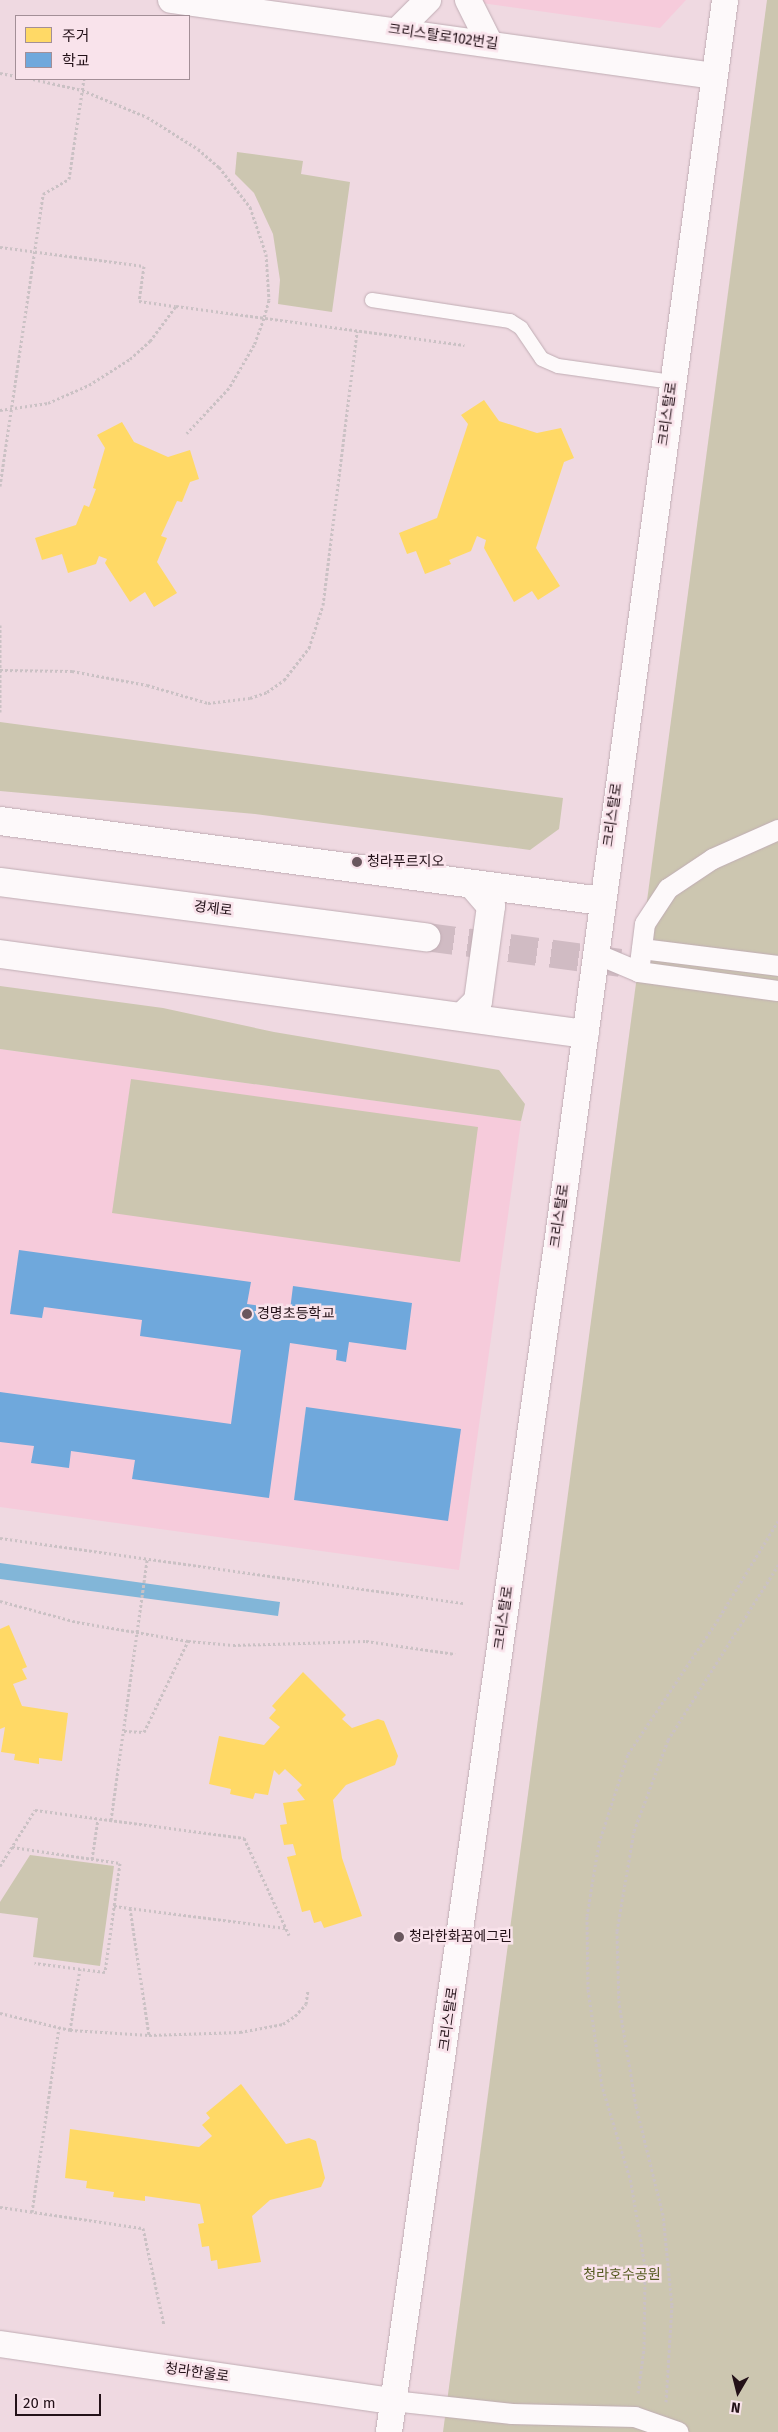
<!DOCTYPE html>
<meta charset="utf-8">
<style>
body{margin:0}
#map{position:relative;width:778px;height:2432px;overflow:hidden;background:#efd9e1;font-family:"Fira Sans","Noto Sans KR",sans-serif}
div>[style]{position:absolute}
.built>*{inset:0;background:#f6cbdb}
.green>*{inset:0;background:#ccc6b0}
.water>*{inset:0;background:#82b6d8}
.homes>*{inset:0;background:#ffd966}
.schools>*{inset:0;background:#6fa8dc}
.secondary-tunnel>*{height:28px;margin-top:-14px;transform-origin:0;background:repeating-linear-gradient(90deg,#d0bbc3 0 28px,transparent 0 42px)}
.path>*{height:3px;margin-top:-1.5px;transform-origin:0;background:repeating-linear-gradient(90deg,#cac1c4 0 2.5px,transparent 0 5px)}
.roads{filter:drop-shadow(0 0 1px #c0adb4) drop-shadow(0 0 1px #c0adb4)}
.service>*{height:14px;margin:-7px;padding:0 7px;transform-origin:7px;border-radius:7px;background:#fdf9fa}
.pedestrian>*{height:20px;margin:-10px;padding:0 10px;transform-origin:10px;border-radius:10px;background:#fdf9fa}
.minor>*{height:26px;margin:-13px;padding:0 13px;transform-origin:13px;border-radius:13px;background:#fdf9fa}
.tertiary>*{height:28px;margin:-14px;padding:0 14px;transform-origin:14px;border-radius:14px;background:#fdf9fa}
.secondary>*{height:28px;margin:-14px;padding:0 14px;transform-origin:14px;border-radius:14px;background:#fdf9fa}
.dots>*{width:14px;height:14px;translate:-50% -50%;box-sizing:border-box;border:2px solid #f9e3eb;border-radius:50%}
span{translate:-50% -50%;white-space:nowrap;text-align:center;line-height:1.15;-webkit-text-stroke:5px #f9e3eb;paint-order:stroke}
.street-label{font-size:14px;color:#231118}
.poi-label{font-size:14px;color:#231118}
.left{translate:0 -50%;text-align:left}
.park-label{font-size:14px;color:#555b21}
.legend{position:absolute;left:15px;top:15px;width:175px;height:65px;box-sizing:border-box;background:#f9e3eb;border:1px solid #a38f97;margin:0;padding:6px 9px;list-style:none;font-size:15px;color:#231118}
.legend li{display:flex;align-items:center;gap:10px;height:25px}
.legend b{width:25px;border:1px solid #a38f97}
.north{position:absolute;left:713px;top:2367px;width:50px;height:50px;-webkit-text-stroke:4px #f9e3eb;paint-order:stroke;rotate:188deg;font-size:14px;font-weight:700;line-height:20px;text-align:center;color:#231118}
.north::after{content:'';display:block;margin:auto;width:18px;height:22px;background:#231118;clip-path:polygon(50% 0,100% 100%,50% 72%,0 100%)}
.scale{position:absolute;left:15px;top:2394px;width:86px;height:22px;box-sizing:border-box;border:2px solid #231118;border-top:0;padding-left:6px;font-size:15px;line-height:18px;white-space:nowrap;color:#231118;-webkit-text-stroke:4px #f9e3eb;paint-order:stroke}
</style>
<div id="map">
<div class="built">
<div style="clip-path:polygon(460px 0,686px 0,660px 28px)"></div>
<div style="clip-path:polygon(0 1049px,521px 1121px,459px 1570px,0 1507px)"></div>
</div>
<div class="green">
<div style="clip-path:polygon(767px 0,778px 0,778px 2432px,443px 2432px)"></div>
<div style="clip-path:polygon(237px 152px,303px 161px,301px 174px,350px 182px,332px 312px,278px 304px,280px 280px,273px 234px,254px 193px,235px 174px)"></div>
<div style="clip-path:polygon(0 722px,563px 798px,559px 829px,530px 850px,255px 814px,0 791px)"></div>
<div style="clip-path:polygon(0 986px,163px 1008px,274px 1032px,499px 1070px,525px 1104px,521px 1121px,0 1049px)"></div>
<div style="clip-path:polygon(131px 1079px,478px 1127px,460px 1262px,112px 1213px)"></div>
<div style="clip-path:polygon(30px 1855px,114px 1866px,100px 1966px,33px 1957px,38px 1918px,0 1913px,0 1902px)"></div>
</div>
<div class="water">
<div style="clip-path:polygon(0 1563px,280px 1602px,278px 1616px,0 1579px)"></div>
</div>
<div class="homes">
<div style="clip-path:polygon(484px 400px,499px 421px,537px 433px,561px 428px,574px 458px,564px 462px,536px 548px,560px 586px,538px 600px,532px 591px,514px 602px,484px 548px,486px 540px,477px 536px,471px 551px,449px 560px,451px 564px,425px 574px,416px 551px,407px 554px,399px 533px,437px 518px,468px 424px,461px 415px)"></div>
<div style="clip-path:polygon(122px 422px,134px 442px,168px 457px,190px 450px,199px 479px,190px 482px,182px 502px,177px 501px,161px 536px,167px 538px,157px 562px,177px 593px,154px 607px,145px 592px,130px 602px,105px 563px,107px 559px,99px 556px,96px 564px,68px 573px,62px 554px,42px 560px,35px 538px,76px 525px,84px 505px,89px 507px,96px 489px,93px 488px,105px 448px,97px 435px)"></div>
<div style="clip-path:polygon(9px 1625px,27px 1667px,22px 1669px,27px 1679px,13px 1684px,22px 1706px,68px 1713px,62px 1761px,39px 1758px,39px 1764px,14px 1760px,15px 1754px,1px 1752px,5px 1727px,0 1729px,0 1629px)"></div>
<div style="clip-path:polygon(303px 1672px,346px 1715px,342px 1719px,352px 1728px,378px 1719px,384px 1721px,398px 1756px,395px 1765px,346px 1785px,333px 1800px,342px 1858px,362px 1916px,324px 1928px,321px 1921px,314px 1923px,310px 1910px,302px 1912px,287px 1857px,296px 1855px,293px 1844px,284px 1845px,280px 1825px,287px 1824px,283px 1803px,305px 1800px,297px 1790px,302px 1785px,285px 1769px,279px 1775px,274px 1770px,268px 1795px,255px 1793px,253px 1799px,230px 1794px,231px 1789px,209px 1784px,219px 1736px,264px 1745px,280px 1727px,269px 1718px,276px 1710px,272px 1706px)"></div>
<div style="clip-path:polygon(241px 2084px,286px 2144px,309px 2138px,316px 2141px,325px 2178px,321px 2187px,270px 2200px,252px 2216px,261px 2262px,218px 2269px,217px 2260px,211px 2261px,209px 2246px,202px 2247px,198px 2224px,204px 2223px,200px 2204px,145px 2196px,145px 2201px,113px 2197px,114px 2192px,86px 2188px,87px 2181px,65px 2178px,70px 2129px,199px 2147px,212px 2136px,202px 2125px,210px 2118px,206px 2113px)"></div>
</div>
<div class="schools">
<div style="clip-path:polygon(19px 1250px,251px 1282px,247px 1304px,290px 1310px,293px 1286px,412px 1303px,406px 1350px,349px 1342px,346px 1362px,336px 1360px,337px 1350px,290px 1343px,269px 1498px,132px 1479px,135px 1460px,71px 1451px,69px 1468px,31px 1463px,34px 1446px,0 1442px,0 1392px,231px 1424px,241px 1350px,140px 1336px,142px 1320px,44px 1307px,42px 1318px,10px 1314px)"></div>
<div style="clip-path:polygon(306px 1407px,461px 1429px,448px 1521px,294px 1500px)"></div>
</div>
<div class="secondary-tunnel">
<div style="left:426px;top:937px;width:196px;rotate:7.6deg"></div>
</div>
<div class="path">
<div style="left:0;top:73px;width:16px;rotate:11deg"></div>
<div style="left:33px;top:79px;width:50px;rotate:12.7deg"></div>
<div style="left:82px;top:90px;width:70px;rotate:22.6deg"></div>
<div style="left:147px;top:117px;width:60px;rotate:32.1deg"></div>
<div style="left:198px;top:149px;width:28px;rotate:41deg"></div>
<div style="left:219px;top:167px;width:51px;rotate:52.2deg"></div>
<div style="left:250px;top:207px;width:50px;rotate:71.2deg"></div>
<div style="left:266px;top:254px;width:46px;rotate:86.3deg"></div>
<div style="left:269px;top:300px;width:19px;rotate:106deg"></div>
<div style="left:264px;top:318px;width:29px;rotate:110deg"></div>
<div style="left:254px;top:345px;width:50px;rotate:120.2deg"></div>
<div style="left:229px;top:388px;width:62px;rotate:133deg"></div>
<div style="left:0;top:247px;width:145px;rotate:7.5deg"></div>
<div style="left:144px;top:266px;width:35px;rotate:98deg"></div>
<div style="left:139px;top:301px;width:37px;rotate:8deg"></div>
<div style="left:0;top:410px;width:49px;rotate:-8.3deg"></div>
<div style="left:48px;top:403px;width:45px;rotate:-23.7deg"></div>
<div style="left:89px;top:385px;width:49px;rotate:-32.4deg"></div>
<div style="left:130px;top:359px;width:27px;rotate:-42deg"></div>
<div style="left:150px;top:341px;width:44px;rotate:-53.4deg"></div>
<div style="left:176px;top:306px;width:291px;rotate:7.7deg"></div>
<div style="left:0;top:486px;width:295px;rotate:-81.6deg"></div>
<div style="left:43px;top:194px;width:30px;rotate:-30deg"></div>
<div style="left:69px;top:179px;width:101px;rotate:-81.5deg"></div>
<div style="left:0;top:625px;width:87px;rotate:90deg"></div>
<div style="left:0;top:670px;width:72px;rotate:0.8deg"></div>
<div style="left:72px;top:671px;width:76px;rotate:10.6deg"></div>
<div style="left:147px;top:685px;width:64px;rotate:16.4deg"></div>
<div style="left:208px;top:703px;width:42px;rotate:-6.8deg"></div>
<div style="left:250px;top:698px;width:18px;rotate:-19deg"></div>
<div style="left:267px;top:692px;width:21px;rotate:-35deg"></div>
<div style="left:284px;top:680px;width:41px;rotate:-52deg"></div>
<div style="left:309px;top:648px;width:45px;rotate:-72deg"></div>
<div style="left:323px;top:605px;width:276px;rotate:-82.9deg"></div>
<div style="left:0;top:1538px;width:468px;rotate:8deg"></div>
<div style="left:0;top:1601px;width:80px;rotate:15.3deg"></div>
<div style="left:77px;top:1622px;width:113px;rotate:9.7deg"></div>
<div style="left:188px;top:1641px;width:45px;rotate:5.1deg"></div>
<div style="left:233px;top:1645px;width:133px;rotate:-1.7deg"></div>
<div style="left:366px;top:1641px;width:90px;rotate:8.3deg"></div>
<div style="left:124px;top:1731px;width:20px;rotate:3deg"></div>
<div style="left:144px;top:1732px;width:101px;rotate:-64.2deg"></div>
<div style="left:111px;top:1820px;width:263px;rotate:-82.1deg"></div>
<div style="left:12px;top:1847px;width:109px;rotate:8.4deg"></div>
<div style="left:120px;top:1863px;width:110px;rotate:97.8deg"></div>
<div style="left:105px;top:1972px;width:71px;rotate:-172.7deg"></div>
<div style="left:92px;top:1859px;width:40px;rotate:-81.5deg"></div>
<div style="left:0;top:1866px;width:66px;rotate:-58deg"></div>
<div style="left:35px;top:1810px;width:211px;rotate:7.6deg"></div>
<div style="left:244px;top:1838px;width:107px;rotate:65.1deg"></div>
<div style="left:114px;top:1906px;width:173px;rotate:7.3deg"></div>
<div style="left:130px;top:1908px;width:128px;rotate:81.5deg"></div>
<div style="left:0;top:2013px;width:72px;rotate:13.7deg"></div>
<div style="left:70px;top:2030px;width:79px;rotate:3.6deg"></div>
<div style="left:149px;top:2035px;width:91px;rotate:-1.9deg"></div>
<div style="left:240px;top:2032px;width:44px;rotate:-10.5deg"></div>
<div style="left:283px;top:2024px;width:14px;rotate:-34deg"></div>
<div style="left:295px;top:2016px;width:16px;rotate:-47deg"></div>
<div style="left:306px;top:2004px;width:14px;rotate:-82deg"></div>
<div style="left:70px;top:2030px;width:62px;rotate:-80.7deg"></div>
<div style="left:0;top:2207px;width:145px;rotate:8.4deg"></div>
<div style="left:143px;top:2228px;width:99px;rotate:77.8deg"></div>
<div style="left:32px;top:2212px;width:186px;rotate:-81.7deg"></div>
<div style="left:638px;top:2393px;width:44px;rotate:-82.2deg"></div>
<div style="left:644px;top:2349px;width:83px;rotate:-89.3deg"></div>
<div style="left:645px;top:2266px;width:85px;rotate:-99.5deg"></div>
<div style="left:631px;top:2182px;width:100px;rotate:-106.8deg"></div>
<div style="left:602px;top:2086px;width:98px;rotate:-98.2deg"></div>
<div style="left:588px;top:1989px;width:73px;rotate:-90.8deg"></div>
<div style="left:587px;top:1916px;width:74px;rotate:-80.7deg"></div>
<div style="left:599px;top:1843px;width:94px;rotate:-72deg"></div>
<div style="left:628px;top:1754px;width:160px;rotate:-56.2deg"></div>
<div style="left:717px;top:1621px;width:117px;rotate:-58.6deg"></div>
<div style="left:666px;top:2402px;width:97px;rotate:-86.5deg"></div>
<div style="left:672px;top:2305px;width:90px;rotate:-95.7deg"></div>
<div style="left:663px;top:2215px;width:112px;rotate:-103.9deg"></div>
<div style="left:636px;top:2106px;width:104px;rotate:-99.4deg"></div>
<div style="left:619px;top:2003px;width:72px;rotate:-91.6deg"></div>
<div style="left:617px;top:1931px;width:101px;rotate:-80.4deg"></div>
<div style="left:634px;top:1831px;width:97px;rotate:-69.5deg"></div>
<div style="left:668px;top:1740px;width:207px;rotate:-57.8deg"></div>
</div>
<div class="roads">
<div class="service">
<div style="left:372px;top:300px;width:140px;rotate:8.7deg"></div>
<div style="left:510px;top:321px;width:13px;rotate:32deg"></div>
<div style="left:521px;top:328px;width:37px;rotate:56deg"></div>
<div style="left:542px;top:359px;width:17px;rotate:24deg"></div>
<div style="left:558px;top:366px;width:115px;rotate:8deg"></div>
</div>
<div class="pedestrian">
<div style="left:642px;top:949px;width:137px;rotate:7.1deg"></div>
<div style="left:594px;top:953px;width:49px;rotate:22.9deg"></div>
<div style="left:639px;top:972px;width:140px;rotate:7.8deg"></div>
<div style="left:639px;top:972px;width:48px;rotate:-82.9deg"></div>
<div style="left:645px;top:924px;width:42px;rotate:-56.7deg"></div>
<div style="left:668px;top:889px;width:54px;rotate:-33.7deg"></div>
<div style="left:713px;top:859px;width:71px;rotate:-24deg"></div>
<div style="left:393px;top:2401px;width:120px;rotate:6.2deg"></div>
<div style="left:512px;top:2414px;width:123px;rotate:1.4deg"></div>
<div style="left:635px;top:2417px;width:46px;rotate:19.2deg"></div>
</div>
<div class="minor">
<div style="left:171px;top:0;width:548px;rotate:7.97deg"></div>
<div style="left:468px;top:0;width:49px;rotate:63.4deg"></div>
<div style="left:397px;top:31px;width:44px;rotate:-45deg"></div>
<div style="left:0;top:2344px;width:397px;rotate:8.3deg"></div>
<div style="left:389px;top:2432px;width:1214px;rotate:-81.95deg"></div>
<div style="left:559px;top:1230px;width:1241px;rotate:-82.31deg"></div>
</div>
<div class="tertiary">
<div style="left:0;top:821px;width:607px;rotate:7.57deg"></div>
<div style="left:0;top:954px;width:590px;rotate:7.79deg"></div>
<div style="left:463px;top:1016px;width:21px;rotate:-45deg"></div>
<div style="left:478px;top:1001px;width:96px;rotate:-82.2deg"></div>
<div style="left:491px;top:906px;width:29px;rotate:-131deg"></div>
</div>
<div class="secondary">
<div style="left:0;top:882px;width:430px;rotate:7.4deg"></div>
</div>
</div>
<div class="dots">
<div style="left:357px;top:862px;background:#6a575e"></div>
<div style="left:247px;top:1314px;background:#6a575e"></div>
<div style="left:399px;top:1937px;background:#6a575e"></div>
</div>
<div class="street-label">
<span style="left:443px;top:37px;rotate:8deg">크리스탈로102번길</span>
<span style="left:668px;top:414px;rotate:-82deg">크리스탈로</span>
<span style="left:613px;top:815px;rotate:-82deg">크리스탈로</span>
<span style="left:213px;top:909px;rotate:7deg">경제로</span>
<span style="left:560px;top:1216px;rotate:-82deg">크리스탈로</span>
<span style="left:504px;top:1618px;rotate:-82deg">크리스탈로</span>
<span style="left:449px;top:2019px;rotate:-82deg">크리스탈로</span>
<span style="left:197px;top:2373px;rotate:8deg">청라한울로</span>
</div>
<div class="poi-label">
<span class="left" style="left:367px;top:862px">청라푸르지오</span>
<span class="left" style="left:257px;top:1314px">경명초등학교</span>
<span class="left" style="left:409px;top:1937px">청라한화꿈에그린</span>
</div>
<div class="park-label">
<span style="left:622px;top:2275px">청라호수공원</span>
</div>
<ul class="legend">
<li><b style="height:14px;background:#ffd966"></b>주거</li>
<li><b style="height:14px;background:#6fa8dc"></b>학교</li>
</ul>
<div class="north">N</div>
<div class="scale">20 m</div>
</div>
